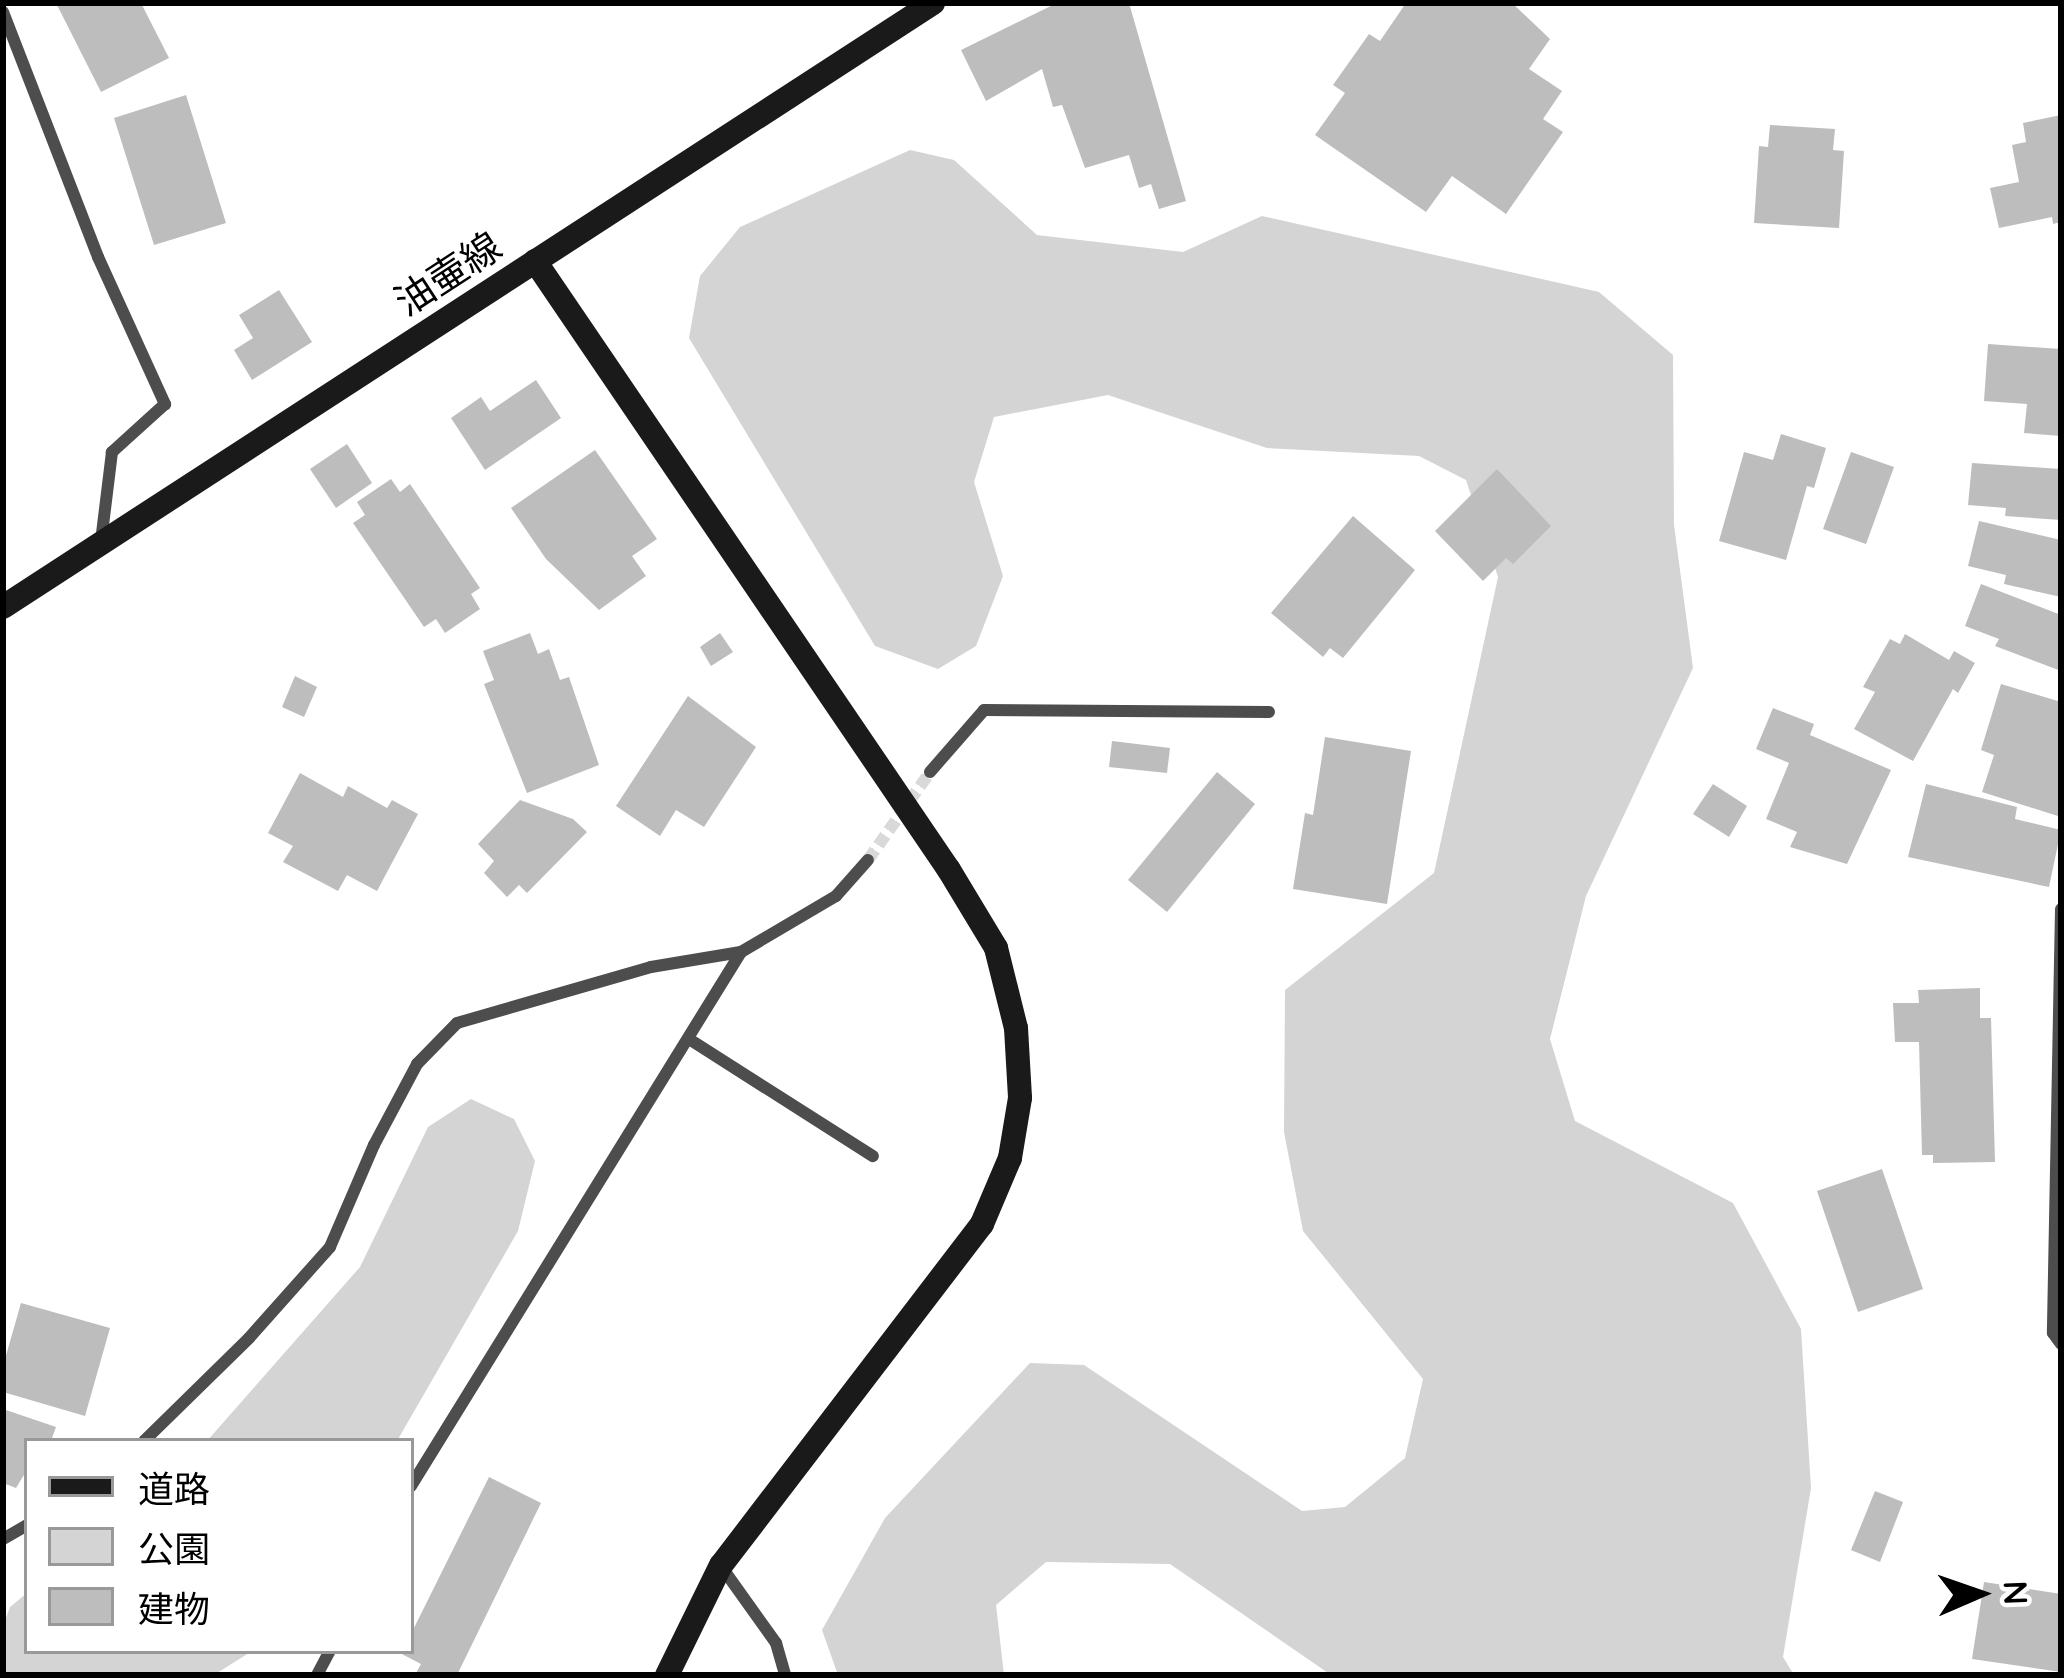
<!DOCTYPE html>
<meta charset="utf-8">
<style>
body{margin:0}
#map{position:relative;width:2064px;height:1678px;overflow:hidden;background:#fff;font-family:Quicksand,"Noto Sans JP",sans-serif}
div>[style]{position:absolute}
.green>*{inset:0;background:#d4d4d4}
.building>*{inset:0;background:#bdbdbd}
.street-tunnel>*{height:12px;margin-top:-6px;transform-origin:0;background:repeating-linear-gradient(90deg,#d9d9d9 0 12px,transparent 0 18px)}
.street>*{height:12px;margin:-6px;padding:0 6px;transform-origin:6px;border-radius:6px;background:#4d4d4d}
.secondary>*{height:24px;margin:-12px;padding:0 12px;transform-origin:12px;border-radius:12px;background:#1a1a1a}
span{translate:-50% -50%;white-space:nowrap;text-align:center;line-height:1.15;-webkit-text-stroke:10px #fff;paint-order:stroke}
.street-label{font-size:39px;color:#000}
.frame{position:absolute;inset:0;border:6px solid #000;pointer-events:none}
.legend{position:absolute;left:24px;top:1438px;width:390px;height:216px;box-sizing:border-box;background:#fff;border:3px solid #999;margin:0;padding:15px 21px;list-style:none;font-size:36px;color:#000}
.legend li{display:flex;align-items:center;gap:24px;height:60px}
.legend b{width:60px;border:3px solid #999}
.north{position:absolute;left:1920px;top:1534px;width:120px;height:120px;-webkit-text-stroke:9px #fff;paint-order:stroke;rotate:88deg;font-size:33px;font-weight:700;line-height:48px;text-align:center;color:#000}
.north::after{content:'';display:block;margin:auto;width:42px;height:54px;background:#000;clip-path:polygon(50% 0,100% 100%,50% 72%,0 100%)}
</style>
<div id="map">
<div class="green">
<div style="clip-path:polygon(910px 150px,954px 160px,1037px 235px,1183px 252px,1262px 216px,1599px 292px,1673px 355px,1674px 525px,1693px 668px,1586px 896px,1550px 1039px,1575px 1121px,1733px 1203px,1801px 1329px,1811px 1488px,1783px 1657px,1794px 1675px,1331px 1675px,1170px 1564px,1046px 1562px,996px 1605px,1004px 1675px,838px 1675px,822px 1630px,885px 1518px,1030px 1363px,1084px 1365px,1302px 1511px,1345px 1507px,1405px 1458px,1423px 1379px,1303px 1231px,1284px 1132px,1285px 990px,1434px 873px,1498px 577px,1466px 480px,1419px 456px,1267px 448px,1108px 395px,994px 417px,974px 482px,1003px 576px,976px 646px,938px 669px,875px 646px,689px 338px,700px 276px,740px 227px)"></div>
<div style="clip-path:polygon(471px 1099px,514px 1119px,535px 1161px,518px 1231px,397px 1441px,207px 1441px,360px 1267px,428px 1127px)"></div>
<div style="clip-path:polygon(27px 1593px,27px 1651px,252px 1651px,214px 1675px,3px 1675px,3px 1626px,10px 1607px)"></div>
</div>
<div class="building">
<div style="clip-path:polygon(56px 3px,141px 3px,169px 58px,101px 92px)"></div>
<div style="clip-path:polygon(1057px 3px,1129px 3px,1186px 201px,1159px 209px,1151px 184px,1139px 188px,1129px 155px,1085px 168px,1062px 105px,1053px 107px,1042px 69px,986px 101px,961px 50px)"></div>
<div style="clip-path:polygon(1406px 3px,1512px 3px,1550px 39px,1529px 69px,1562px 91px,1543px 119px,1563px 132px,1506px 214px,1452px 176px,1426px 212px,1315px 135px,1345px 93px,1333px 85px,1369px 34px,1380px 41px)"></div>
<div style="clip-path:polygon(186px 95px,226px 223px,154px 245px,114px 118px)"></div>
<div style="clip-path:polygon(2061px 115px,2061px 222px,2053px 224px,2052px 217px,1999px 228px,1990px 188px,2019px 182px,2012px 145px,2026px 142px,2023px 123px)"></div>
<div style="clip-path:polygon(1770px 125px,1835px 129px,1833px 150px,1844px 151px,1839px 228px,1754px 223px,1759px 146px,1768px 147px)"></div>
<div style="clip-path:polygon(279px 290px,312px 342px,252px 380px,234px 350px,253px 338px,239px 315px)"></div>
<div style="clip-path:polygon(1988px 344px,2061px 349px,2061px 436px,2024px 433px,2027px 404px,1984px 401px)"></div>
<div style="clip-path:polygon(536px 380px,561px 418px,485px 470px,451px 418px,481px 397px,490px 411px)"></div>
<div style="clip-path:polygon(1781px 434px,1826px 448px,1814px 488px,1807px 486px,1786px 560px,1719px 541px,1744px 452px,1773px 460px)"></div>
<div style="clip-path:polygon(347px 444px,372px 483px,336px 508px,310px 469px)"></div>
<div style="clip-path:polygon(595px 450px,657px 539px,632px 556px,646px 576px,599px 610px,546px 559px,511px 508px)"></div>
<div style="clip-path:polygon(1851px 452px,1894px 467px,1866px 544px,1823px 529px)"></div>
<div style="clip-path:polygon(1972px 463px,2061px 469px,2061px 520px,2005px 516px,2006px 508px,1968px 505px)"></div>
<div style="clip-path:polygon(1497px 469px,1551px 526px,1513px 564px,1506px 558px,1483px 581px,1435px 531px)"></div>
<div style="clip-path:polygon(391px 479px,400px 492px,410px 484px,480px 588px,471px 594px,480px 609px,445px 633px,436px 619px,424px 627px,353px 523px,365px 515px,357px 502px)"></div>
<div style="clip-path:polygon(1353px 516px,1415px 570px,1343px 658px,1330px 648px,1323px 657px,1271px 613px)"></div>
<div style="clip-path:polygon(1979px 521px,2061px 540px,2061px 597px,2004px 584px,2006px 575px,1968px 566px)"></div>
<div style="clip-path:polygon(1981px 584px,2061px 615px,2061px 671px,1995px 646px,1999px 639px,1965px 626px)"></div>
<div style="clip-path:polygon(530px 633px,538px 654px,549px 649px,560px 680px,569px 677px,599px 765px,527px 793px,484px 684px,494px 680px,483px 651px)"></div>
<div style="clip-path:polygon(720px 633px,733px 652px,711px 666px,700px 647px)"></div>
<div style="clip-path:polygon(1905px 634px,1949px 660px,1954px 651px,1975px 663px,1958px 693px,1953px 689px,1913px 761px,1854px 729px,1875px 692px,1863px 687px,1890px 639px,1900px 644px)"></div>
<div style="clip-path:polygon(295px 676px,317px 687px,304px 717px,282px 707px)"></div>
<div style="clip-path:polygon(2001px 684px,2061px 702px,2061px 817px,1982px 792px,1994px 755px,1981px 750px)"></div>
<div style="clip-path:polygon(688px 696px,756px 747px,704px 827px,676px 810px,660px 836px,616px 806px)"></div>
<div style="clip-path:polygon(1773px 708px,1814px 724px,1810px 735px,1891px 770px,1847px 864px,1790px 847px,1797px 832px,1766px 819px,1789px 763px,1756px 749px)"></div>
<div style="clip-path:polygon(1325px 737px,1411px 751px,1387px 904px,1293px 889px,1305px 813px,1313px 815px)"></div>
<div style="clip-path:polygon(1112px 741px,1170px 748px,1167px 773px,1109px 767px)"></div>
<div style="clip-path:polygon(1217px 772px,1255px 804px,1167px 912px,1128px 880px)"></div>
<div style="clip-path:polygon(300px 773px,343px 797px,348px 786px,387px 808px,392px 800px,418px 814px,377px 891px,347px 875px,338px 891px,283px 862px,293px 846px,268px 833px)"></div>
<div style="clip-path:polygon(1713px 784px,1747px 806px,1729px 837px,1693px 814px)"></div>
<div style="clip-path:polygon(1926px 784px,2017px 807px,2015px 819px,2061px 830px,2049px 887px,1908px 857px)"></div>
<div style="clip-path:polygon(520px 800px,573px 819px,587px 832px,527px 893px,519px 885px,507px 897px,484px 873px,494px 861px,478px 844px)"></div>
<div style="clip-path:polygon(1980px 988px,1980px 1018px,1991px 1018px,1995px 1162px,1933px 1163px,1933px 1155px,1922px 1155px,1919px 1042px,1895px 1042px,1893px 1003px,1919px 1003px,1918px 990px)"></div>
<div style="clip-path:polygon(1882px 1169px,1923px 1289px,1858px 1312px,1817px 1191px)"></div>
<div style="clip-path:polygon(21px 1303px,110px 1328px,85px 1416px,3px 1392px,3px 1366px)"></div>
<div style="clip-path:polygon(3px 1409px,56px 1427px,51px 1441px,27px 1441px,27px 1470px,16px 1488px,3px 1483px)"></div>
<div style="clip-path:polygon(489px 1477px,541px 1503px,457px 1675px,415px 1675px,421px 1664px,396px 1651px,411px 1651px,411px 1634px)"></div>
<div style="clip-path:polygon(1875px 1491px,1903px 1502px,1880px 1562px,1851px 1550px)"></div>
<div style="clip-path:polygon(1984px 1582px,2061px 1594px,2061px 1672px,1972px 1659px)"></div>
</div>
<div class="street-tunnel">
<div style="left:868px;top:860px;width:108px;rotate:-54.8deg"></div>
</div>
<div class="street">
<div style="left:3px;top:12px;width:263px;rotate:68.8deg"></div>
<div style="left:98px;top:257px;width:162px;rotate:65.5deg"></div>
<div style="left:165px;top:404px;width:72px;rotate:137.8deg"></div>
<div style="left:112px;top:452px;width:91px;rotate:97deg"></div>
<div style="left:930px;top:772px;width:82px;rotate:-48.9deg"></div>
<div style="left:984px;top:710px;width:285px;rotate:0.4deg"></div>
<div style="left:2061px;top:909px;width:424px;rotate:91.1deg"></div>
<div style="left:2053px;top:1333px;width:14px;rotate:54deg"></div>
<div style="left:689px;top:1039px;width:218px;rotate:32.5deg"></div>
<div style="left:144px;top:1441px;width:147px;rotate:-44.4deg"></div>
<div style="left:249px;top:1338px;width:122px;rotate:-48.3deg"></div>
<div style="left:330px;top:1247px;width:111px;rotate:-66.7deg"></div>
<div style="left:374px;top:1145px;width:92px;rotate:-62deg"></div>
<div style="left:417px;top:1064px;width:57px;rotate:-45.7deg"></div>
<div style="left:457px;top:1023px;width:202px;rotate:-16.1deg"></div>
<div style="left:651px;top:967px;width:91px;rotate:-9.5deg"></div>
<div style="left:741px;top:952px;width:110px;rotate:-30.5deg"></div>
<div style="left:836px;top:896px;width:48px;rotate:-48.4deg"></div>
<div style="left:411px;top:1486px;width:628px;rotate:-58.28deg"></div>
<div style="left:3px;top:1539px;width:28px;rotate:-30deg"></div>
<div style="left:721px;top:1566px;width:95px;rotate:54.5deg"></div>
<div style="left:776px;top:1643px;width:33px;rotate:74deg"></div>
<div style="left:317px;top:1675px;width:27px;rotate:-62deg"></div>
</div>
<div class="secondary">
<div style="left:535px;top:261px;width:736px;rotate:55.79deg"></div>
<div style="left:949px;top:870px;width:91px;rotate:58.9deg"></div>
<div style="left:996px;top:948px;width:82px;rotate:76deg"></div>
<div style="left:1016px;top:1028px;width:70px;rotate:86.7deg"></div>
<div style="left:1020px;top:1098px;width:61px;rotate:99.5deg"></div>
<div style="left:1010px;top:1158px;width:72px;rotate:113deg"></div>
<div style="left:982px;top:1224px;width:429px;rotate:127.4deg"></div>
<div style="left:721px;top:1565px;width:123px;rotate:116.1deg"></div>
<div style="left:3px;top:607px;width:1109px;rotate:-33deg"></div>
</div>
<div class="street-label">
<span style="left:448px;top:274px;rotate:-33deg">油壷線</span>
</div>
<div class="frame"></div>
<ul class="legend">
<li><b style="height:15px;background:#1a1a1a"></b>道路</li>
<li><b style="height:33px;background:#d4d4d4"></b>公園</li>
<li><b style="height:33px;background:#bdbdbd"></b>建物</li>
</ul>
<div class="north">N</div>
</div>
